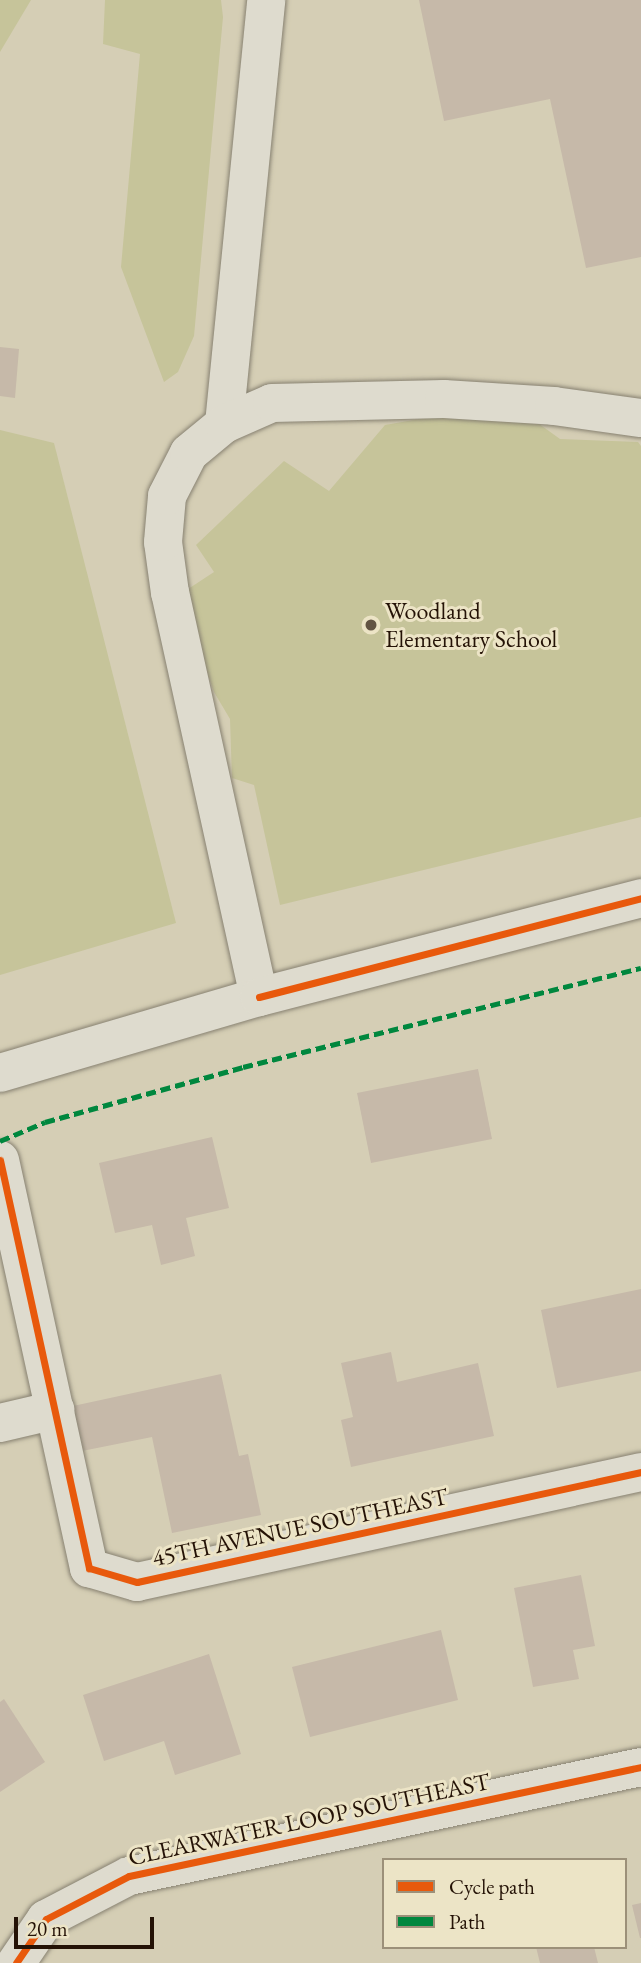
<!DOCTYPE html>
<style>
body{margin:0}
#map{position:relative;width:641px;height:1963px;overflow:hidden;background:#d5ceb5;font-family:"EB Garamond",serif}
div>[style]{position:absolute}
.green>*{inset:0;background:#c6c49a}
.building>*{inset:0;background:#c6b9a9}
.roads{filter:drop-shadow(0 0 2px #878171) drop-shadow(0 0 2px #878171)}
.minor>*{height:38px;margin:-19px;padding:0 19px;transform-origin:19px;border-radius:19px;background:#dedbce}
.quiet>*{height:5px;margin-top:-2.5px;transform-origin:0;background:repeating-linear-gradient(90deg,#00873e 0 10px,transparent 0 15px)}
.cycleway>*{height:7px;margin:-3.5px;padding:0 3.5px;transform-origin:3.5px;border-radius:3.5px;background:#e8590c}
.dots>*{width:19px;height:19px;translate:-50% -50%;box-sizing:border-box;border:4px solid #ece4c6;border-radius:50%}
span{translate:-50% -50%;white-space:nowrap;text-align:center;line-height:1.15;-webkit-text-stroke:6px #ece4c6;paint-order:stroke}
.poi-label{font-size:24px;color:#241206}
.left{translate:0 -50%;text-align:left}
.street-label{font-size:24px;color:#241206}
.legend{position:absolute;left:382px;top:1858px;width:245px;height:91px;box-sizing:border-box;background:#ece4c6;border:2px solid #9c9079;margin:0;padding:9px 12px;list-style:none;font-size:21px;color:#241206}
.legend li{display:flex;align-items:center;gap:14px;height:35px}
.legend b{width:35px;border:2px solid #9c9079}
.scale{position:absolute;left:14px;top:1917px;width:140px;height:32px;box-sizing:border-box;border:4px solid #241206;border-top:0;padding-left:9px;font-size:21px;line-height:24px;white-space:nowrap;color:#241206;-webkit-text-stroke:5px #ece4c6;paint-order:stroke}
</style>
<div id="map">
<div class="green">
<div style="clip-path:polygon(0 0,31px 0,0 52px)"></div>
<div style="clip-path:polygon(105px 0,221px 0,223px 17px,194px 336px,178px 372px,164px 382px,121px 267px,140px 54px,103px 44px)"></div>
<div style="clip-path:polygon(510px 403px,560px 439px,638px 442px,641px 446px,641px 817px,280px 905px,254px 785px,232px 778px,230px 719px,214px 692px,179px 595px,214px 572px,196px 545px,284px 461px,329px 491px,385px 425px)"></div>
<div style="clip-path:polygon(0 430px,54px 443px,176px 923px,0 975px)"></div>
</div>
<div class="building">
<div style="clip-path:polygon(419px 0,641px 0,641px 257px,586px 268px,550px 99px,444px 121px)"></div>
<div style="clip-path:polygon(0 347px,19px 349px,15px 398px,0 396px)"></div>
<div style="clip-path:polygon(478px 1069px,492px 1139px,371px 1163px,357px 1093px)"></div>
<div style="clip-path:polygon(212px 1137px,229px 1208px,186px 1218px,195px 1256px,161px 1265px,152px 1225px,115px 1233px,99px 1163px)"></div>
<div style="clip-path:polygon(641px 1289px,641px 1371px,557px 1388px,541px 1310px)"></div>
<div style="clip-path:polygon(391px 1352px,397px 1382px,478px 1363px,494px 1436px,351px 1467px,341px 1420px,353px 1417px,341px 1363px)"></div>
<div style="clip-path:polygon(221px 1374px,239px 1456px,248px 1454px,261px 1515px,172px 1533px,152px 1437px,82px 1451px,73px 1406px)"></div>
<div style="clip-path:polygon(581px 1575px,595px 1646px,573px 1650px,579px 1679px,533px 1687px,514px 1588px)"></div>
<div style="clip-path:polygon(441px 1630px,458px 1700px,310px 1737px,292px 1667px)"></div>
<div style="clip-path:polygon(209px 1654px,241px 1754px,175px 1775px,164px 1741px,104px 1761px,83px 1695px)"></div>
<div style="clip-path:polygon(4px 1699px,45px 1762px,0 1792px,0 1702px)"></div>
<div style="clip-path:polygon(641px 1903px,641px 1938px,640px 1938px,632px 1905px)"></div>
<div style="clip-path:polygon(536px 1947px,594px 1947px,598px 1963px,540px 1963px)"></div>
</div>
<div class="roads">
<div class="minor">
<div style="left:224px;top:424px;width:426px;rotate:-84.3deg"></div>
<div style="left:259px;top:997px;width:414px;rotate:-102.4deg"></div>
<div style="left:170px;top:593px;width:51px;rotate:-97.8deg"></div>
<div style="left:163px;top:542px;width:46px;rotate:-85deg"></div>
<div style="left:167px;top:496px;width:48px;rotate:-62.9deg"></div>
<div style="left:189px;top:453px;width:45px;rotate:-39.6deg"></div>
<div style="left:224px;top:424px;width:52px;rotate:-23.6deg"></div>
<div style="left:272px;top:403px;width:172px;rotate:-1.3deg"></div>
<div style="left:444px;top:399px;width:110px;rotate:3.6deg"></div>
<div style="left:554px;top:406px;width:88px;rotate:7.9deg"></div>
<div style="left:0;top:1073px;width:270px;rotate:-16.4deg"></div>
<div style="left:259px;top:997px;width:395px;rotate:-14.5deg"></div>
<div style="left:0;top:1160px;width:418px;rotate:77.7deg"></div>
<div style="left:89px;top:1568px;width:50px;rotate:16.3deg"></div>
<div style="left:137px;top:1582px;width:516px;rotate:-12.31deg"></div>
<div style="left:0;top:1423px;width:57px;rotate:-13.3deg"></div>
<div style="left:16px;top:1963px;width:53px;rotate:-55.7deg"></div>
<div style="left:46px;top:1919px;width:93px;rotate:-27.4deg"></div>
<div style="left:129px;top:1876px;width:523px;rotate:-12.02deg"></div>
</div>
</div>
<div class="quiet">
<div style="left:0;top:1141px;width:49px;rotate:-22.9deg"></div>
<div style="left:45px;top:1122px;width:205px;rotate:-15.5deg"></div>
<div style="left:243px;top:1067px;width:410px;rotate:-14deg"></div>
</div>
<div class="cycleway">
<div style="left:259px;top:997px;width:395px;rotate:-14.5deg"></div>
<div style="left:0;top:1160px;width:418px;rotate:77.7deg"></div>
<div style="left:89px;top:1568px;width:50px;rotate:16.3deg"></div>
<div style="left:137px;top:1582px;width:516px;rotate:-12.31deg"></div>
<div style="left:16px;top:1963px;width:53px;rotate:-55.7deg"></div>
<div style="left:46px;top:1919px;width:93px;rotate:-27.4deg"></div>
<div style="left:129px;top:1876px;width:523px;rotate:-12.02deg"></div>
</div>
<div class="dots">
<div style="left:371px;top:625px;background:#625443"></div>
</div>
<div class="poi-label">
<span class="left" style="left:385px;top:625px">Woodland<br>Elementary School</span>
</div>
<div class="street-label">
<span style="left:300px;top:1527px;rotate:-12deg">45TH AVENUE SOUTHEAST</span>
<span style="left:309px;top:1819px;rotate:-12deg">CLEARWATER LOOP SOUTHEAST</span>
</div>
<ul class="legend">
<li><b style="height:9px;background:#e8590c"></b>Cycle path</li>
<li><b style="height:9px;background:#00873e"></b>Path</li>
</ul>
<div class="scale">20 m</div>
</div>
